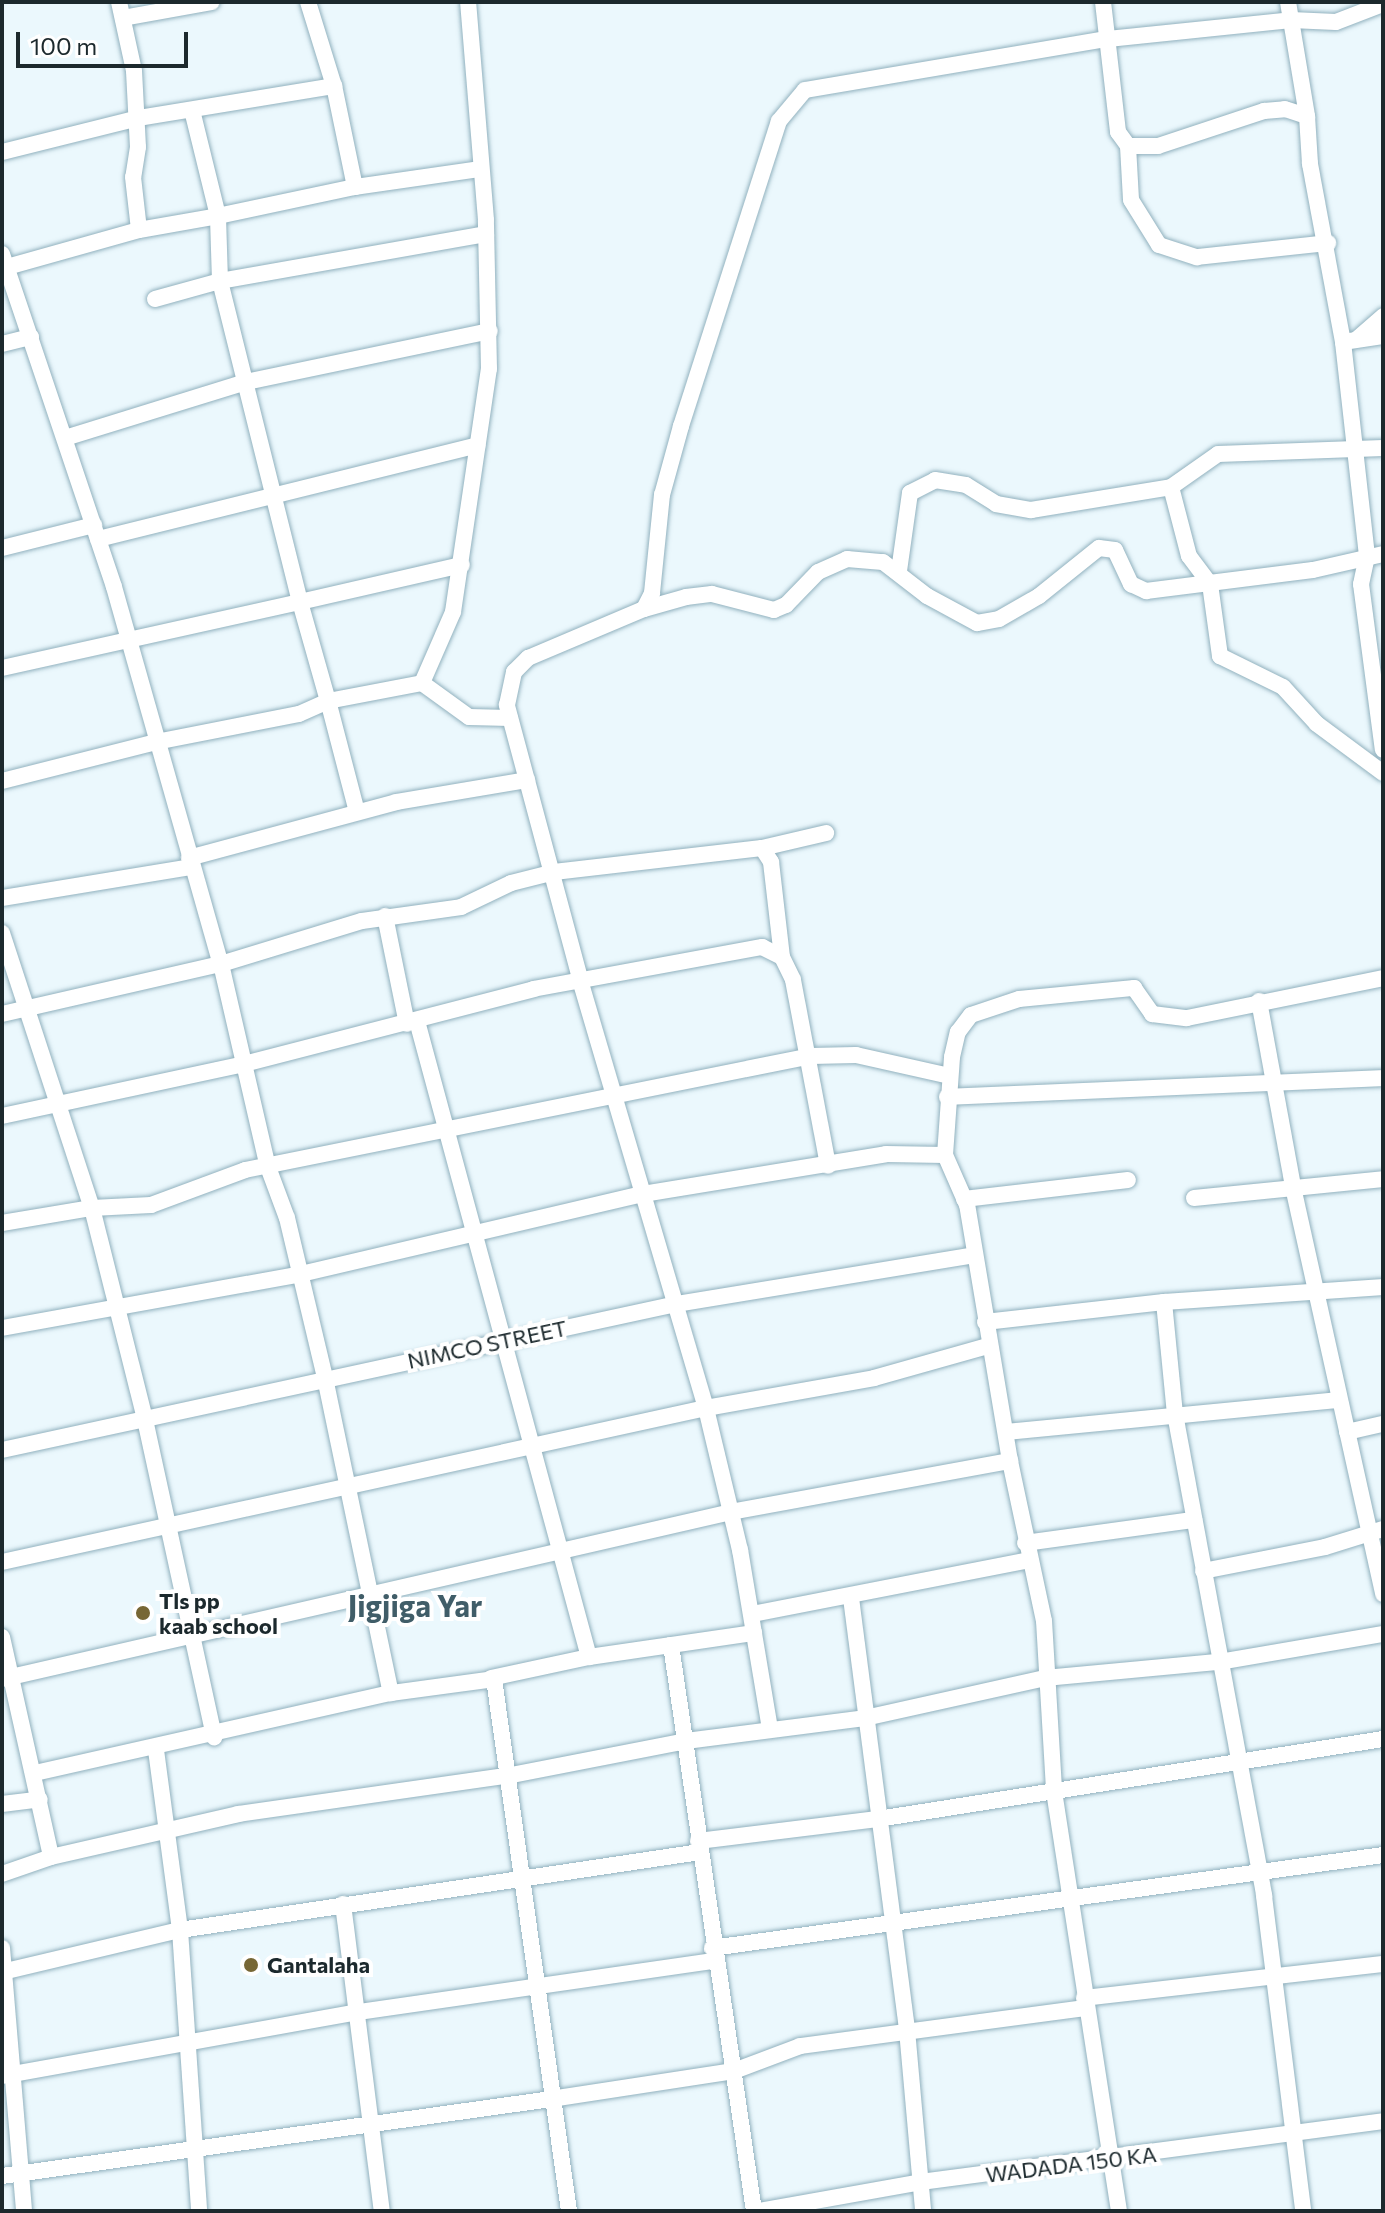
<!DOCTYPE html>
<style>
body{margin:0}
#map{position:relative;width:1385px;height:2213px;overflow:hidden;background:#ebf8fd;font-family:Commissioner,sans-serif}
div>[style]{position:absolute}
.roads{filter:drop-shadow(0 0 2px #91b1be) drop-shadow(0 0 2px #91b1be)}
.minor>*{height:16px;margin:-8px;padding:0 8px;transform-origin:8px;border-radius:8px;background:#fff}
.dots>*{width:22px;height:22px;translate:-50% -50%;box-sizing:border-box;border:4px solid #fff;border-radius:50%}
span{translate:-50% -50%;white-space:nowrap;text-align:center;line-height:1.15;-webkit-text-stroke:8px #fff;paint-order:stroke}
.street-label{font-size:22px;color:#1c292d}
.poi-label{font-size:22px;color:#1c292d;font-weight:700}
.left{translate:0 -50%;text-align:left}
.district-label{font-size:30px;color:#405d68;font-weight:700}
.frame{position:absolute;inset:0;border:4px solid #1c292d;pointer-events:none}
.scale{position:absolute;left:16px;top:32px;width:172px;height:36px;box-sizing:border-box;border:4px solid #1c292d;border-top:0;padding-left:10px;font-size:24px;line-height:28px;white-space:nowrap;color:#1c292d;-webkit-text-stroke:6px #fff;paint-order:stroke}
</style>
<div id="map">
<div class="roads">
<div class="minor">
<div style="left:119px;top:2px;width:71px;rotate:77.7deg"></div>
<div style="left:134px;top:71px;width:76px;rotate:87deg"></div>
<div style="left:138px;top:147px;width:30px;rotate:99deg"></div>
<div style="left:133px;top:177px;width:53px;rotate:83.5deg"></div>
<div style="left:1103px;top:2px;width:131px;rotate:83.4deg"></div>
<div style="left:1118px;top:132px;width:17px;rotate:54deg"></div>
<div style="left:1128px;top:146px;width:30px"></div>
<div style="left:1158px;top:146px;width:112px;rotate:-18.3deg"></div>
<div style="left:1264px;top:111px;width:21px;rotate:-5deg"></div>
<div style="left:1285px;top:109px;width:23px;rotate:18deg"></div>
<div style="left:1307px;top:116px;width:48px;rotate:86.4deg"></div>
<div style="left:1310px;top:164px;width:181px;rotate:79.5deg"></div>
<div style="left:1343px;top:342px;width:215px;rotate:83.6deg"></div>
<div style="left:1367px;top:556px;width:29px;rotate:102deg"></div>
<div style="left:1361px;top:584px;width:167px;rotate:82.5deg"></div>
<div style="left:1288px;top:2px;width:116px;rotate:80.5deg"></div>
<div style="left:123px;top:18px;width:90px;rotate:-10.2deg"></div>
<div style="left:1128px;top:146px;width:54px;rotate:86.8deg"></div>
<div style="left:1131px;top:200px;width:53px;rotate:58.1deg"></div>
<div style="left:1159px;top:245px;width:40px;rotate:18deg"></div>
<div style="left:1197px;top:257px;width:132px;rotate:-6.1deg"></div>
<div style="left:2px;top:152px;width:140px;rotate:-14deg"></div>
<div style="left:138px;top:118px;width:199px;rotate:-9.3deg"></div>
<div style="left:355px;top:187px;width:126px;rotate:-8.2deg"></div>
<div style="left:2px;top:254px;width:351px;rotate:71.4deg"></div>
<div style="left:114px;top:587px;width:392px;rotate:74.2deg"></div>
<div style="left:221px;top:964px;width:208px;rotate:77deg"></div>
<div style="left:268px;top:1167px;width:54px;rotate:69.6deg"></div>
<div style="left:287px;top:1218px;width:164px;rotate:76.6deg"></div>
<div style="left:325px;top:1378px;width:322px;rotate:78.2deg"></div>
<div style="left:7px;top:267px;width:137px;rotate:-15.7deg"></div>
<div style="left:139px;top:230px;width:80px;rotate:-10deg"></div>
<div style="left:218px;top:216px;width:109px;rotate:-103.8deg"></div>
<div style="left:155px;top:299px;width:67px;rotate:-15.5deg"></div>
<div style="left:220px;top:281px;width:270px;rotate:-10deg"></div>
<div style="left:1357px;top:339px;width:35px;rotate:-41deg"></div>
<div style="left:1343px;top:342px;width:40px;rotate:-8.5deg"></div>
<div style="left:2px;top:344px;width:30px;rotate:-14deg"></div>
<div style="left:65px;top:438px;width:189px;rotate:-17.2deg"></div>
<div style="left:246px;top:382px;width:249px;rotate:-11.8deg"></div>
<div style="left:1171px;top:487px;width:57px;rotate:-35.1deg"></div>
<div style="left:1218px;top:454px;width:165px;rotate:-2.1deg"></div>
<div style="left:98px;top:539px;width:391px;rotate:-13.9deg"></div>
<div style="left:2px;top:548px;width:95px;rotate:-14deg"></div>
<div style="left:899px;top:571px;width:79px;rotate:-82deg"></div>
<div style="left:910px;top:493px;width:28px;rotate:-27deg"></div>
<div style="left:935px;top:480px;width:31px;rotate:9deg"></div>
<div style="left:966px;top:485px;width:36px;rotate:32deg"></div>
<div style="left:996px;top:504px;width:36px;rotate:10deg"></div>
<div style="left:1031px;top:510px;width:142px;rotate:-9.3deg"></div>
<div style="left:1171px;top:487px;width:71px;rotate:75.4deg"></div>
<div style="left:1189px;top:556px;width:35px;rotate:53deg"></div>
<div style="left:1210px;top:584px;width:73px;rotate:82.1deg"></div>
<div style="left:1220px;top:656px;width:70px;rotate:26.2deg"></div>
<div style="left:1283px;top:687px;width:50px;rotate:47.4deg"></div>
<div style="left:1317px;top:724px;width:82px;rotate:36.6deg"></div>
<div style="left:644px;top:609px;width:18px;rotate:-63deg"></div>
<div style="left:652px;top:593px;width:99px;rotate:-84.2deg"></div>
<div style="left:662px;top:495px;width:72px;rotate:-74.6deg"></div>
<div style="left:681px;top:426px;width:320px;rotate:-72.2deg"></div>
<div style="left:779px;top:121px;width:40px;rotate:-50deg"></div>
<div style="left:805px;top:90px;width:307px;rotate:-9.6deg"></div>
<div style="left:1108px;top:39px;width:184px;rotate:-5.9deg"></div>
<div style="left:1291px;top:20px;width:45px;rotate:2.5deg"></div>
<div style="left:1336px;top:22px;width:50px;rotate:-21deg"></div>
<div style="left:2px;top:668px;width:305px;rotate:-12.5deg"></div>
<div style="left:300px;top:602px;width:331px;rotate:-104deg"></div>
<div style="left:220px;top:281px;width:65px;rotate:-91.8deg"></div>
<div style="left:218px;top:216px;width:140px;rotate:-12deg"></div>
<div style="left:355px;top:187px;width:103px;rotate:-101.7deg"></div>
<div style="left:334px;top:86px;width:88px;rotate:-107.2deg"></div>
<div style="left:422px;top:683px;width:77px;rotate:-66.4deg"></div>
<div style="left:453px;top:612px;width:246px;rotate:-81.6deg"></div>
<div style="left:489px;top:369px;width:149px;rotate:-91.2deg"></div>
<div style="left:486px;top:220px;width:219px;rotate:-94.7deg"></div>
<div style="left:2px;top:781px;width:159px;rotate:-14.2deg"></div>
<div style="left:156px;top:742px;width:146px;rotate:-11.1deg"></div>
<div style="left:299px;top:714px;width:32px;rotate:-24deg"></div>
<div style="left:328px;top:701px;width:103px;rotate:-105.8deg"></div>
<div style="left:300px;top:602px;width:166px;rotate:-12.9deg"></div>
<div style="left:357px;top:812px;width:115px;rotate:-104.6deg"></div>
<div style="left:328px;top:701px;width:96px;rotate:-10.8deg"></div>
<div style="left:422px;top:683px;width:58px;rotate:35.9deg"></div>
<div style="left:469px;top:717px;width:41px;rotate:1.4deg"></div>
<div style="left:762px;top:848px;width:17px;rotate:57deg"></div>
<div style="left:771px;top:862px;width:96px;rotate:83.4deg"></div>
<div style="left:189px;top:858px;width:214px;rotate:-15.1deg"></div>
<div style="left:396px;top:802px;width:133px;rotate:-9.5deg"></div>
<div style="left:2px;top:898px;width:192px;rotate:-9.3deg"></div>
<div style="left:385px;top:916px;width:110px;rotate:78.5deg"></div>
<div style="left:2px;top:933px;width:289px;rotate:71.9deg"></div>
<div style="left:92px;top:1208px;width:213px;rotate:75.9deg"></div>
<div style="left:144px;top:1415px;width:330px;rotate:77.7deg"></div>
<div style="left:1259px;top:1001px;width:189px;rotate:79.6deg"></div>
<div style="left:1293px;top:1187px;width:417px;rotate:77.5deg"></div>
<div style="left:2px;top:1014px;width:225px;rotate:-12.9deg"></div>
<div style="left:221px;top:964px;width:147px;rotate:-17deg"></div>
<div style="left:362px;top:921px;width:100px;rotate:-8deg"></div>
<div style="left:461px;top:907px;width:55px;rotate:-25.6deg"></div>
<div style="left:511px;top:883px;width:44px;rotate:-14.3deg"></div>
<div style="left:554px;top:872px;width:209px;rotate:-6.6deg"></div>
<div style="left:762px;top:848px;width:66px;rotate:-13.2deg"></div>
<div style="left:417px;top:1021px;width:659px;rotate:74.87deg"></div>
<div style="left:947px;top:1097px;width:436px;rotate:-2.5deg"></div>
<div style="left:2px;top:1116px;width:248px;rotate:-12.1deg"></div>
<div style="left:244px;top:1064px;width:299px;rotate:-14.5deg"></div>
<div style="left:533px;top:989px;width:233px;rotate:-10.4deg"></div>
<div style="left:762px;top:947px;width:22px;rotate:27deg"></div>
<div style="left:782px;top:957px;width:25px;rotate:64deg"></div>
<div style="left:793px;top:980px;width:189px;rotate:79.3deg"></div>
<div style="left:1194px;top:1198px;width:190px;rotate:-5.7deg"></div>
<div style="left:964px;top:1199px;width:165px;rotate:-6.6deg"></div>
<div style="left:2px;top:1223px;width:91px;rotate:-9.5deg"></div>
<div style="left:92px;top:1208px;width:59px;rotate:-2.9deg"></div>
<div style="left:151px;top:1205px;width:100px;rotate:-20.4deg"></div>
<div style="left:245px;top:1170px;width:577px;rotate:-11.39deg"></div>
<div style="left:811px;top:1056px;width:45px;rotate:-1.3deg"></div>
<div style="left:856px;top:1055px;width:96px;rotate:12.6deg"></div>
<div style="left:1164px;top:1302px;width:113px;rotate:84.4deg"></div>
<div style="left:1175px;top:1414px;width:490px;rotate:79.5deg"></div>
<div style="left:1264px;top:1896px;width:317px;rotate:82.9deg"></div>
<div style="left:985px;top:1322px;width:180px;rotate:-6.4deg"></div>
<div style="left:1164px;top:1302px;width:220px;rotate:-3.9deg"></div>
<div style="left:2px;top:1328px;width:300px;rotate:-10.2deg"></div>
<div style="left:297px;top:1275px;width:355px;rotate:-13.2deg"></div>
<div style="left:643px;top:1194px;width:246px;rotate:-9.3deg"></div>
<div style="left:886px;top:1154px;width:59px;rotate:1deg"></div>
<div style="left:1006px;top:1432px;width:335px;rotate:-5.5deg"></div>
<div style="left:1347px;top:1432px;width:37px;rotate:-13deg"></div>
<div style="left:2px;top:1450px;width:690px;rotate:-12.22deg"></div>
<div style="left:676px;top:1304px;width:302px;rotate:-9.3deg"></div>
<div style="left:1025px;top:1543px;width:171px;rotate:-7.8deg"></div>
<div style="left:2px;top:1562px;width:721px;rotate:-12.34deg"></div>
<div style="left:706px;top:1408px;width:171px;rotate:-10.1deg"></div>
<div style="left:874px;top:1378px;width:118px;rotate:-15.7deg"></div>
<div style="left:1203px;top:1571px;width:124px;rotate:-11.1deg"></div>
<div style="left:1325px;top:1547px;width:61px;rotate:-17.2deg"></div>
<div style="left:851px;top:1598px;width:436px;rotate:82.6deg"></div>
<div style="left:907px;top:2030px;width:182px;rotate:84.9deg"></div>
<div style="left:752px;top:1614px;width:282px;rotate:-11deg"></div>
<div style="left:2px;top:1637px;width:225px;rotate:77.4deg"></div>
<div style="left:671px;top:1645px;width:572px;rotate:81.66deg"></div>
<div style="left:491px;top:1678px;width:100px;rotate:-12.1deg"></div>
<div style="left:589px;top:1657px;width:167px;rotate:-8.3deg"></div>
<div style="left:2px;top:1679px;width:748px;rotate:-12.9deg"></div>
<div style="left:731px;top:1512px;width:284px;rotate:-10.4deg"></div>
<div style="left:770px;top:1729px;width:181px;rotate:-99.5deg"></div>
<div style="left:740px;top:1550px;width:146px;rotate:-103.5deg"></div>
<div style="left:706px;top:1408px;width:444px;rotate:-106.4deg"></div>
<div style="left:581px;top:982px;width:287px;rotate:-105deg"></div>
<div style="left:507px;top:705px;width:34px;rotate:-78deg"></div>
<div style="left:514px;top:672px;width:20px;rotate:-45deg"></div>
<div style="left:528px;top:658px;width:126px;rotate:-22.9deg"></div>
<div style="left:644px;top:609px;width:44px;rotate:-15.9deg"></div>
<div style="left:686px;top:597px;width:26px;rotate:-7deg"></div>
<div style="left:712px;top:594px;width:64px;rotate:14.5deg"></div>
<div style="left:774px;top:610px;width:13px;rotate:-23deg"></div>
<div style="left:786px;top:605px;width:46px;rotate:-45.9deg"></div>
<div style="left:818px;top:572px;width:32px;rotate:-24deg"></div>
<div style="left:847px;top:559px;width:36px;rotate:5deg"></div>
<div style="left:883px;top:562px;width:56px;rotate:37.7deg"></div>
<div style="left:927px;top:596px;width:57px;rotate:28.4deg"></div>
<div style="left:977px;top:623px;width:22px;rotate:-10deg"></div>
<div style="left:999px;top:619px;width:46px;rotate:-29.9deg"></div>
<div style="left:1039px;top:596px;width:77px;rotate:-38.7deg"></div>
<div style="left:1099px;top:548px;width:16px;rotate:7deg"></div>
<div style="left:1115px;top:550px;width:38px;rotate:65deg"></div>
<div style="left:1131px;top:584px;width:17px;rotate:25deg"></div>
<div style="left:1146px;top:591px;width:168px;rotate:-7.2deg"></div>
<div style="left:1313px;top:570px;width:72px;rotate:-12.9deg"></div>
<div style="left:156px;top:1750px;width:182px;rotate:82.4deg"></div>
<div style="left:180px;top:1930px;width:282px;rotate:86.1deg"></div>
<div style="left:35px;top:1773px;width:365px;rotate:-12.7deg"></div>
<div style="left:391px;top:1693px;width:104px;rotate:-7.7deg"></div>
<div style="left:494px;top:1679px;width:537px;rotate:81.98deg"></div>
<div style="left:2px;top:1804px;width:38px;rotate:-7deg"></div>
<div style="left:698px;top:1841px;width:181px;rotate:-7deg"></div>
<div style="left:878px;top:1819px;width:511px;rotate:-9deg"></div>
<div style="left:2px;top:1874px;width:52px;rotate:-19.1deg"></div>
<div style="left:51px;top:1857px;width:192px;rotate:-12.9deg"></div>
<div style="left:238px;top:1814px;width:271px;rotate:-8.1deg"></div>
<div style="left:506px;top:1776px;width:183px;rotate:-11deg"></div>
<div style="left:686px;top:1741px;width:180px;rotate:-7.3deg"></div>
<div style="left:865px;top:1718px;width:184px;rotate:-12.5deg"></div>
<div style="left:1045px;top:1678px;width:175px;rotate:-5.3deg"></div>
<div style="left:1219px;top:1662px;width:166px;rotate:-9.7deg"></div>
<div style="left:343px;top:1904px;width:309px;rotate:82.8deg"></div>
<div style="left:2px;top:1948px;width:264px;rotate:85.2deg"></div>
<div style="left:712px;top:1948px;width:677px;rotate:-7.89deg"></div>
<div style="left:2px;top:1972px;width:183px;rotate:-13.3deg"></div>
<div style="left:180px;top:1930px;width:526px;rotate:-8.53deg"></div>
<div style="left:1084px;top:1998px;width:301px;rotate:-6.5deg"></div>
<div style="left:2px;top:2076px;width:363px;rotate:-10.2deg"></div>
<div style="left:359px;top:2012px;width:359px;rotate:-8.2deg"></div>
<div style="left:2px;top:2176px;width:554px;rotate:-7.98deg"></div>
<div style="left:551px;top:2099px;width:185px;rotate:-8.7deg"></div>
<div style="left:734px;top:2071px;width:71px;rotate:-20.7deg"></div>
<div style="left:800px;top:2046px;width:289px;rotate:-7.6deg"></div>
<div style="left:759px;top:2211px;width:165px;rotate:-10.1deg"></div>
<div style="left:921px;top:2182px;width:466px;rotate:-7.5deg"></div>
<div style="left:1119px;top:2211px;width:427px;rotate:-98.8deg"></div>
<div style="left:1054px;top:1789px;width:168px;rotate:-93.4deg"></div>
<div style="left:1044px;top:1621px;width:164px;rotate:-102deg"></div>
<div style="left:1010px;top:1461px;width:260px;rotate:-99.5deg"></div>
<div style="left:967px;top:1205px;width:55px;rotate:-113.7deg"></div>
<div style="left:945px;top:1155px;width:98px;rotate:-85.9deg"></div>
<div style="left:952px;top:1057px;width:26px;rotate:-77deg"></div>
<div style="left:958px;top:1032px;width:21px;rotate:-53deg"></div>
<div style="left:971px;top:1015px;width:51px;rotate:-18.4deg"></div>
<div style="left:1019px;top:999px;width:116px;rotate:-5.5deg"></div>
<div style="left:1134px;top:988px;width:32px;rotate:55deg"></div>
<div style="left:1152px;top:1014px;width:35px;rotate:7deg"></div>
<div style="left:1187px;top:1018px;width:200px;rotate:-11.5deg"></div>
</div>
</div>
<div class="dots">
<div style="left:143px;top:1613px;background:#776735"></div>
<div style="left:251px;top:1965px;background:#776735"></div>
</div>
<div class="street-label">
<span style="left:487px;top:1344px;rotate:-12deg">NIMCO STREET</span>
<span style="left:1071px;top:2164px;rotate:-7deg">WADADA 150 KA</span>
</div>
<div class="poi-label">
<span class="left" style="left:159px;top:1613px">Tls pp<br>kaab school</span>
<span class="left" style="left:267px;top:1965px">Gantalaha</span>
</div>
<div class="district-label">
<span style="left:415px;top:1605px">Jigjiga Yar</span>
</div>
<div class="frame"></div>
<div class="scale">100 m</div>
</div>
